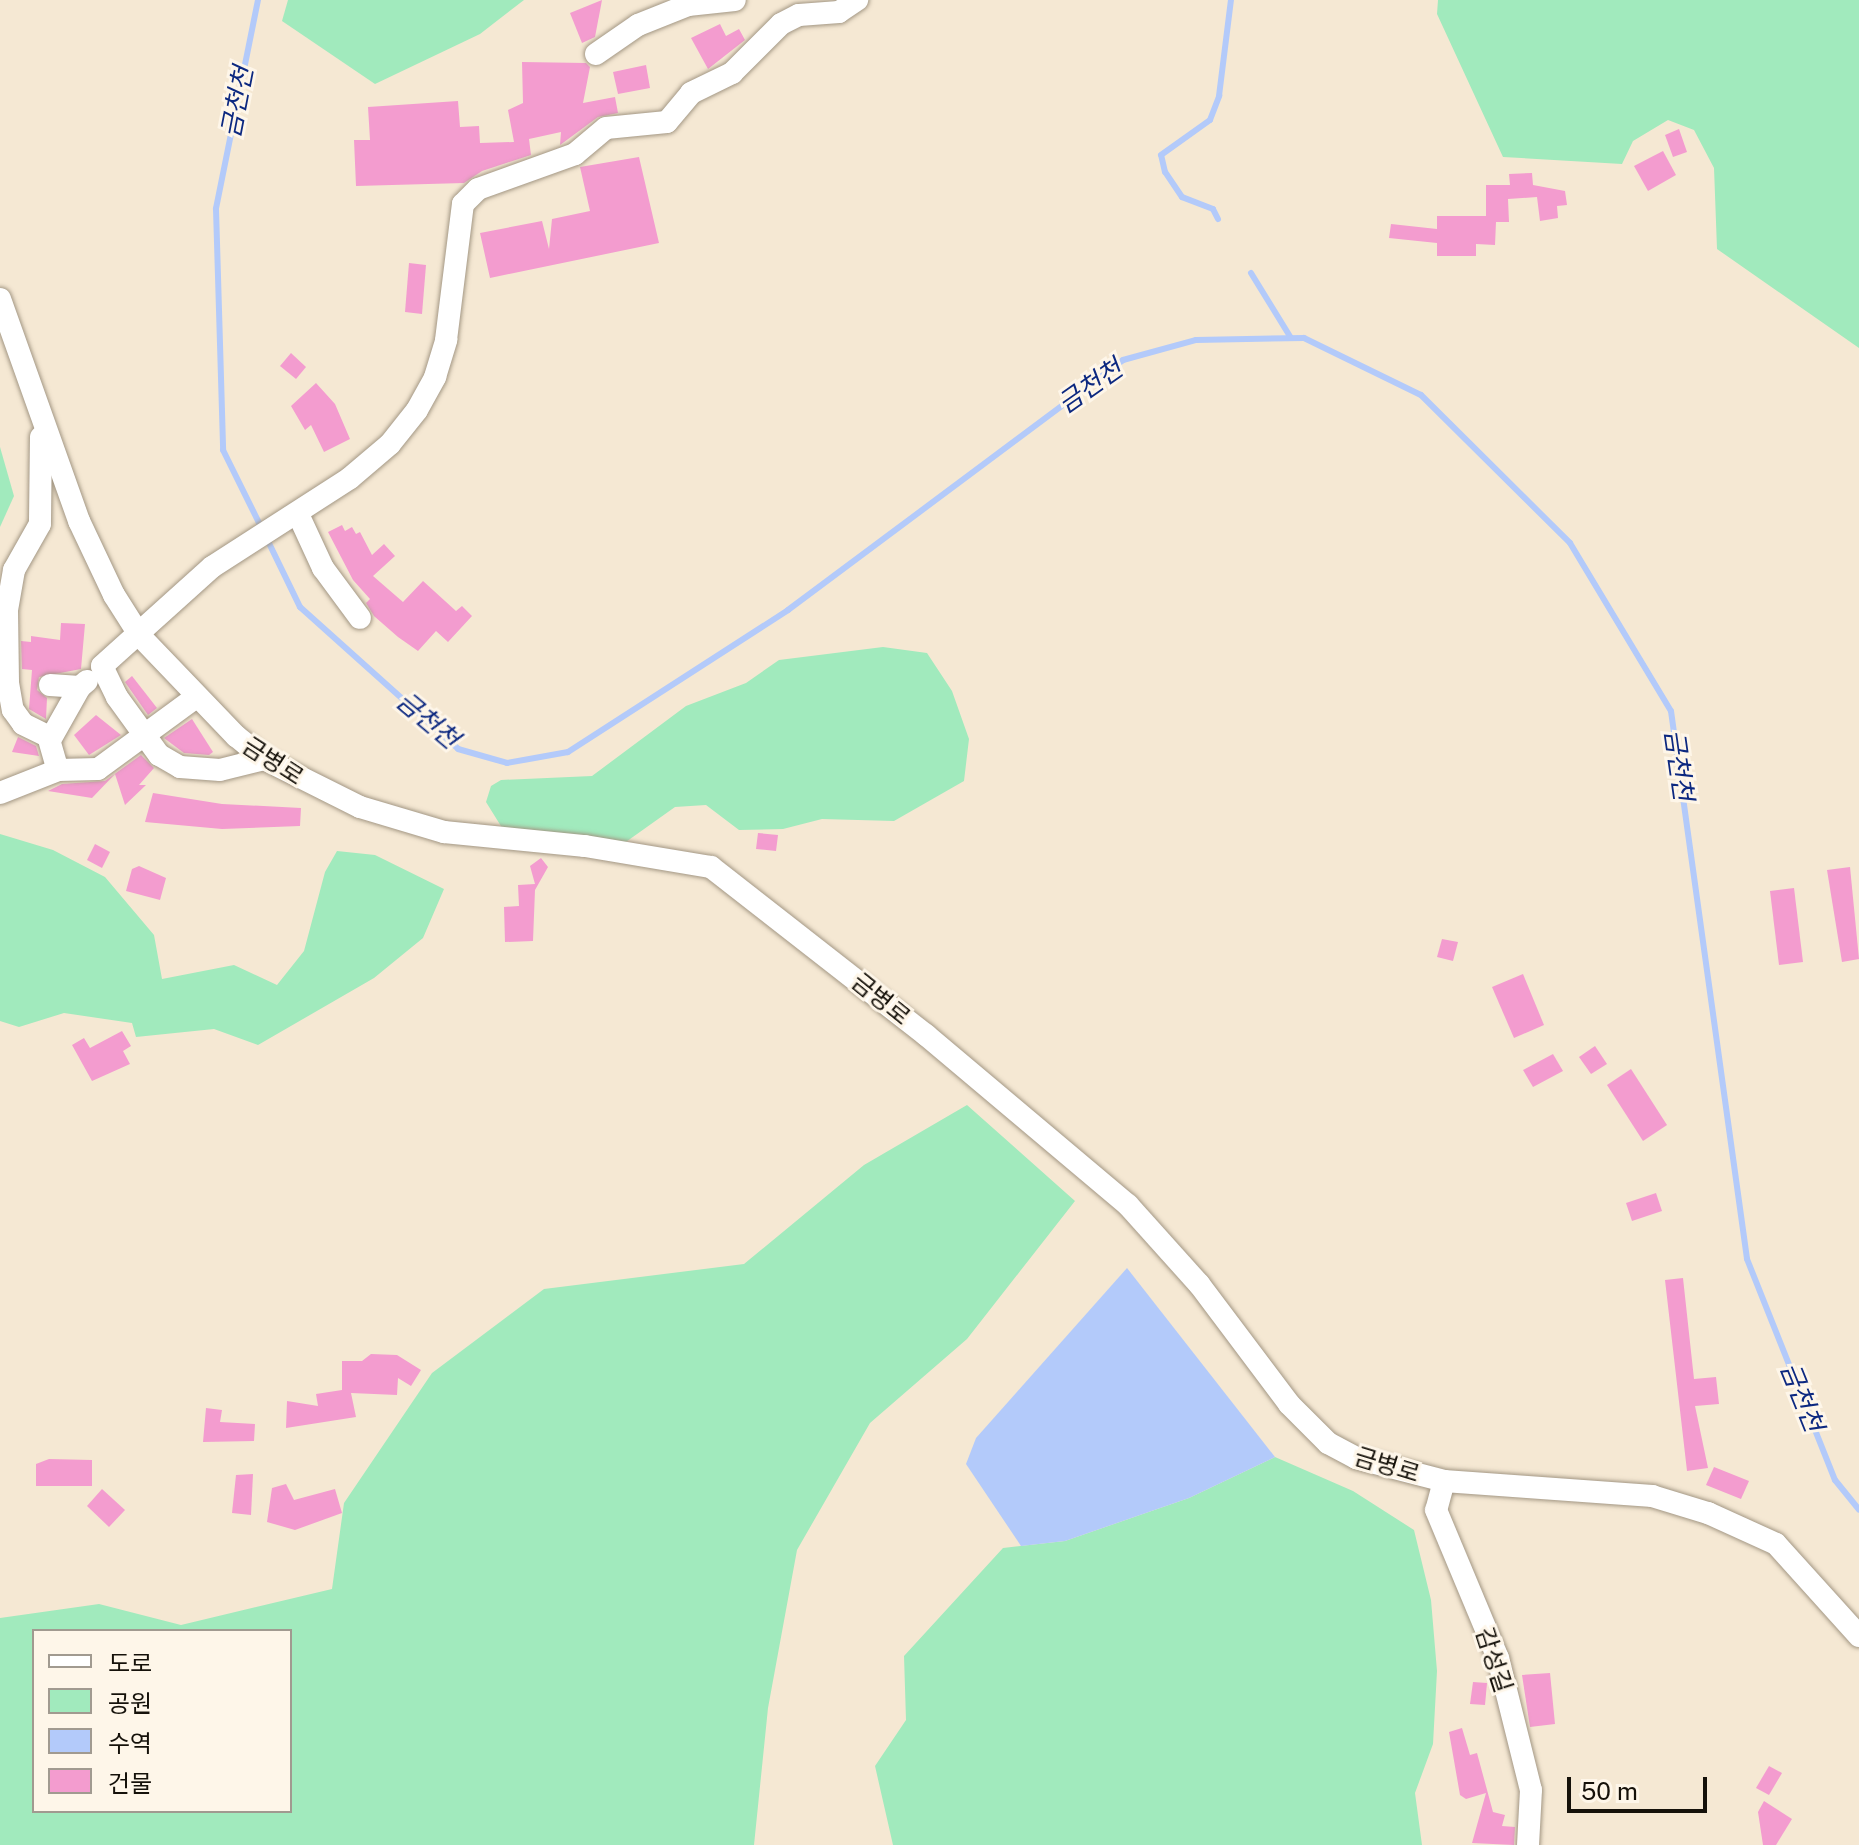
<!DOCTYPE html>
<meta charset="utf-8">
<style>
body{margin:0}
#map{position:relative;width:1859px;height:1845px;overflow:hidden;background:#f5e8d3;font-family:"Public Sans","Noto Sans KR",sans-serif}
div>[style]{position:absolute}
.green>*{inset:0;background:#a1eabd}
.water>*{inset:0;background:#b3cafa}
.stream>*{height:6px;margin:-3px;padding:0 3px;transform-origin:3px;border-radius:3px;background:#b3cafa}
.building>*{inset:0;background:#f39ccf}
.roads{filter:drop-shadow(0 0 2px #a39784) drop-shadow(0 0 2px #a39784)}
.minor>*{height:22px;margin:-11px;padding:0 11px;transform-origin:11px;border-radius:11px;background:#fff}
span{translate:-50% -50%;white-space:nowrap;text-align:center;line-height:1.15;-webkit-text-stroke:6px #fef6e9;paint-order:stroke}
.street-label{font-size:24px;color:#15110a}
.water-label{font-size:26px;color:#0c2880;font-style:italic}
.legend{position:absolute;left:32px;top:1629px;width:260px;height:184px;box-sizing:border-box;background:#fef6e9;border:2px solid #a19a90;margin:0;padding:10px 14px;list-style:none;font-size:24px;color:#15110a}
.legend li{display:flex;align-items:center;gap:16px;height:40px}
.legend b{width:40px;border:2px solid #a19a90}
.scale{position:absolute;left:1567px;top:1777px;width:140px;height:36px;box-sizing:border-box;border:4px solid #15110a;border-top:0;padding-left:10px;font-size:24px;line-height:28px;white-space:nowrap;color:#15110a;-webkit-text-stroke:6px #fef6e9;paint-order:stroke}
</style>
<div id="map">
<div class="green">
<div style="clip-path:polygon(288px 0,524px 0,480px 34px,375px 84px,282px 21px)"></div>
<div style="clip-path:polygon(1438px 0,1859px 0,1859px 348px,1717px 249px,1714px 168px,1694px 130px,1668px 120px,1633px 141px,1622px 164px,1503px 157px,1437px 14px)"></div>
<div style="clip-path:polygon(0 447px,14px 496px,0 527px)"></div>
<div style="clip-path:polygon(883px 647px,927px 653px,952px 691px,969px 739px,964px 781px,894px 821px,822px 819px,783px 829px,739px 830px,706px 805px,675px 807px,623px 844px,504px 831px,486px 802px,491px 786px,501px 780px,592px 776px,686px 706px,746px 683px,779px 660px)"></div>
<div style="clip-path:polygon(0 834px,53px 850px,105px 877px,154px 935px,162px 979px,234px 965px,277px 985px,304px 951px,325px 872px,337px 851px,375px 855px,444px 889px,423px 938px,374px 978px,258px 1045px,214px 1029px,136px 1037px,132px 1023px,64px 1013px,19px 1027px,0 1021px)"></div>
<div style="clip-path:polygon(evenodd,967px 1105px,1075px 1201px,967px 1339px,870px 1423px,797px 1550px,768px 1708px,754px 1845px,0 1845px,0 1618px,99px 1604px,181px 1625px,332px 1589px,344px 1503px,432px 1373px,544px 1289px,744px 1264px,864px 1165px,967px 1105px,34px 1631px,290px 1631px,290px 1811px,34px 1811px,34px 1631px)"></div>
<div style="clip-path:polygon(1275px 1457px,1353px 1491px,1414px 1530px,1431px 1600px,1437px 1671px,1433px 1744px,1415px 1793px,1422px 1845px,893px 1845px,875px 1766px,906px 1720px,904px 1656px,1003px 1548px,1065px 1541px,1189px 1498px)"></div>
</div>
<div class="water">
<div style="clip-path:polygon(1127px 1268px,1275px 1457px,1189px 1498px,1065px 1541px,1021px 1546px,966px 1464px,976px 1438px)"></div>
</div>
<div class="stream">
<div style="left:258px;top:0;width:213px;rotate:101.4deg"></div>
<div style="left:216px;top:209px;width:241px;rotate:88.3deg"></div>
<div style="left:223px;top:450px;width:86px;rotate:63.7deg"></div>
<div style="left:1218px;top:219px;width:11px;rotate:-117deg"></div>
<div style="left:1213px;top:209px;width:33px;rotate:-159deg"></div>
<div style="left:1182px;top:197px;width:30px;rotate:-124deg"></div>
<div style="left:1165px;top:172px;width:17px;rotate:-103deg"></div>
<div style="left:1161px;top:155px;width:60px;rotate:-35.5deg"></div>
<div style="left:1210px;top:120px;width:26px;rotate:-69deg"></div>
<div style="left:1219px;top:96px;width:97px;rotate:-82.9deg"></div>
<div style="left:1251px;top:273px;width:76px;rotate:58.4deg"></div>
<div style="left:266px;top:537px;width:78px;rotate:64.1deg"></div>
<div style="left:300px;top:607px;width:212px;rotate:41.9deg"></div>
<div style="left:458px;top:749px;width:51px;rotate:15.9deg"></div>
<div style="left:507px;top:763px;width:62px;rotate:-10.2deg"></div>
<div style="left:568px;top:752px;width:262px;rotate:-32.8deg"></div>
<div style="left:788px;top:610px;width:418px;rotate:-36.7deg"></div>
<div style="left:1123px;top:360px;width:76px;rotate:-15.3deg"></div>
<div style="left:1196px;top:340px;width:108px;rotate:-1.1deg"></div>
<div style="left:1304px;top:338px;width:130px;rotate:26deg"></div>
<div style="left:1421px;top:395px;width:210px;rotate:44.8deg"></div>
<div style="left:1570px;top:543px;width:196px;rotate:59deg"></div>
<div style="left:1671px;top:711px;width:553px;rotate:82.1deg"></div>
<div style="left:1747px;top:1259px;width:238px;rotate:68.3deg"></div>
<div style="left:1835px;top:1480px;width:38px;rotate:51deg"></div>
</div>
<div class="building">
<div style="clip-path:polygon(602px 0,595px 37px,582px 43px,570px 13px)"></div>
<div style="clip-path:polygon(720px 24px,726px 36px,739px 29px,745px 40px,708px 69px,691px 38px)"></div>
<div style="clip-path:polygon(522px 62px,586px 63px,590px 67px,583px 103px,615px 97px,618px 113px,598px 117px,560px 145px,561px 132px,529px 139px,531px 155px,482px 171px,464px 183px,356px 186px,354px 140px,370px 140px,368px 107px,458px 101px,460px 127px,479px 126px,480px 143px,514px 142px,508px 110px,523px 103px)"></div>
<div style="clip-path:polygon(646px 65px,650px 88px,618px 94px,613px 72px)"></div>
<div style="clip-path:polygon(1679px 129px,1687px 152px,1673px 157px,1665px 135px)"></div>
<div style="clip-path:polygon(1663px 151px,1676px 175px,1648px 191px,1634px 166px)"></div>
<div style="clip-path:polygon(639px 157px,659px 243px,490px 278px,480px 233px,542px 221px,549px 249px,552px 219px,590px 211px,580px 167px)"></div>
<div style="clip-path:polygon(1532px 173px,1533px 185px,1565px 191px,1567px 205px,1557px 206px,1558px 218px,1540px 221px,1537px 197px,1508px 199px,1509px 222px,1496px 222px,1495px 245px,1476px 244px,1476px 256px,1437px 256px,1437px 243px,1389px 238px,1391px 224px,1437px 229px,1437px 216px,1486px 216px,1486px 185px,1510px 185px,1509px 174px)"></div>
<div style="clip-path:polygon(409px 263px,426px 265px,422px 314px,405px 312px)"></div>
<div style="clip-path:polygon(291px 353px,306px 367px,296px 379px,280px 366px)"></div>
<div style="clip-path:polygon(316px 383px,335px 404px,350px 439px,324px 452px,311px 425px,305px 430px,291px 406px)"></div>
<div style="clip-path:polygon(342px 525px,345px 531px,352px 527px,356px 534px,360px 532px,372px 555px,384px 544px,395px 556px,373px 576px,403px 602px,423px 581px,456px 611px,462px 606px,472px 616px,448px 642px,436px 631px,418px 651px,398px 637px,374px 616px,366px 603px,370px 599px,353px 580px,328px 532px)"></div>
<div style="clip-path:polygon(61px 623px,85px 624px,81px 669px,39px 677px,37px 690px,47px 698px,46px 719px,29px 709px,32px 670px,22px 669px,21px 641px,31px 642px,31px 636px,60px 640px)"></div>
<div style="clip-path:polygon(132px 676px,157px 708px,148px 715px,125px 682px)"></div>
<div style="clip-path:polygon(96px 715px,121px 735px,89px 755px,74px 735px)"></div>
<div style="clip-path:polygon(192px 719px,213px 752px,209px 755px,184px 753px,164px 738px)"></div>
<div style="clip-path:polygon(18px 737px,36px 746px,39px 756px,12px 752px)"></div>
<div style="clip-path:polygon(141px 755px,154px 768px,139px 785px,146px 785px,125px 805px,115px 774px,92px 798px,48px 791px,62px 784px,105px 781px)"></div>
<div style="clip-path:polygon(153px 793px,222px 804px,301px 808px,300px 826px,222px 829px,145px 822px)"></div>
<div style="clip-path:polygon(758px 833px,778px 835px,776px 851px,756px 849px)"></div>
<div style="clip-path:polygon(95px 844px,110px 852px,102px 868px,87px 860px)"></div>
<div style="clip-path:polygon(541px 858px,548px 867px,535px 890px,533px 941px,505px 942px,504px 907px,519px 906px,518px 885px,535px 884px,530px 866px)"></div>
<div style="clip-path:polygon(139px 866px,166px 878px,160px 900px,126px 891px,132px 869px)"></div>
<div style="clip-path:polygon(1850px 867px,1859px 959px,1842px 962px,1827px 870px)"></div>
<div style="clip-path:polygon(1794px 888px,1803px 962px,1779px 965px,1770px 891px)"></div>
<div style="clip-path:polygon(1442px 939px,1458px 942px,1453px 961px,1437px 957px)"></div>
<div style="clip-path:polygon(1523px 974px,1544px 1025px,1514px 1038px,1492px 987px)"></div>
<div style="clip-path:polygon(122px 1031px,131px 1046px,123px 1051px,130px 1064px,92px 1081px,72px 1045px,84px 1038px,90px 1048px)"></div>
<div style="clip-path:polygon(1595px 1046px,1607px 1064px,1591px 1074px,1579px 1057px)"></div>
<div style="clip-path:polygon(1553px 1054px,1563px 1071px,1533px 1087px,1523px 1070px)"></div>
<div style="clip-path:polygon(1631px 1069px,1667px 1125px,1643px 1141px,1607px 1085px)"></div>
<div style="clip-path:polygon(1656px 1193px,1662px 1211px,1632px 1221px,1626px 1203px)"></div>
<div style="clip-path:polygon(1683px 1278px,1694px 1379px,1716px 1377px,1719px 1404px,1695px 1406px,1708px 1468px,1687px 1471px,1665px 1280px)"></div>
<div style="clip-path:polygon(371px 1354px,397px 1355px,421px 1370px,411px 1386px,398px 1378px,397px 1395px,351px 1393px,356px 1417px,286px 1428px,287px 1401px,318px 1406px,316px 1394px,342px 1390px,342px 1361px,362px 1361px)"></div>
<div style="clip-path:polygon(206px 1408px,222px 1410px,220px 1422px,255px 1424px,254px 1441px,203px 1442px)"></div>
<div style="clip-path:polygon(49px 1459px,92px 1460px,92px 1486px,36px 1486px,36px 1464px)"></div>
<div style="clip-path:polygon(1714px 1467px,1749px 1481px,1741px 1499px,1706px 1485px)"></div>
<div style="clip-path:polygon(253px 1474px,251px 1515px,232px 1513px,236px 1475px)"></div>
<div style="clip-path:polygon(286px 1484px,294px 1500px,335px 1489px,342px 1513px,295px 1530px,267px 1522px,272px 1488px)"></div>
<div style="clip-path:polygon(102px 1489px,125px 1510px,109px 1527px,87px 1506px)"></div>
<div style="clip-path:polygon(1550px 1673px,1555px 1724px,1530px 1727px,1522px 1675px)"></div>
<div style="clip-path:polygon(1473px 1682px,1487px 1683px,1485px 1705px,1470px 1704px)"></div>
<div style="clip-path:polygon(1462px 1728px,1470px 1755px,1477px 1753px,1493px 1812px,1505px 1815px,1502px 1826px,1515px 1827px,1514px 1845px,1472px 1843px,1486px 1793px,1466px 1799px,1460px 1795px,1449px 1732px)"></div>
<div style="clip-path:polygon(1769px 1766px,1782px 1773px,1769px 1795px,1756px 1788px)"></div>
<div style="clip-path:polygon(1764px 1801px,1792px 1819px,1776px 1845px,1763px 1845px,1758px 1812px)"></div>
</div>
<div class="roads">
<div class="minor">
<div style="left:596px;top:54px;width:51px;rotate:-34.6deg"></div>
<div style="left:638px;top:25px;width:54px;rotate:-21.8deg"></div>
<div style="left:688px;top:5px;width:47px;rotate:-6.1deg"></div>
<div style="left:0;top:299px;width:236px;rotate:70.4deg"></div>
<div style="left:79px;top:521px;width:82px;rotate:64.7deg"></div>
<div style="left:114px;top:595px;width:49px;rotate:57.6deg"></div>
<div style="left:140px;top:636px;width:139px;rotate:46.2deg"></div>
<div style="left:236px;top:736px;width:36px;rotate:39deg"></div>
<div style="left:264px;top:759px;width:107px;rotate:26.6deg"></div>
<div style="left:360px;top:807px;width:88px;rotate:16.6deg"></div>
<div style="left:444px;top:832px;width:142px;rotate:5.7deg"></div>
<div style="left:585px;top:846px;width:128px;rotate:9.5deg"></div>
<div style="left:711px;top:867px;width:273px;rotate:38deg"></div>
<div style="left:926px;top:1035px;width:264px;rotate:40.1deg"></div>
<div style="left:1128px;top:1205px;width:106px;rotate:48.1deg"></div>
<div style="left:1199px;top:1284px;width:150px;rotate:53.1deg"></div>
<div style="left:1289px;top:1404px;width:55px;rotate:45deg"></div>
<div style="left:1328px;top:1443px;width:32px;rotate:28deg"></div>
<div style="left:1356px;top:1458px;width:91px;rotate:14.6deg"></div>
<div style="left:1444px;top:1481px;width:209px;rotate:4.1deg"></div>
<div style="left:1652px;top:1496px;width:59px;rotate:16.9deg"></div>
<div style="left:1708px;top:1513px;width:75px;rotate:24.5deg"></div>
<div style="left:1776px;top:1544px;width:124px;rotate:47.9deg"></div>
<div style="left:41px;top:437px;width:87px;rotate:90.7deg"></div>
<div style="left:40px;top:524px;width:53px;rotate:119.5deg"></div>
<div style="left:14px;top:570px;width:41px;rotate:99.9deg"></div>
<div style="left:7px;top:610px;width:73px;rotate:89.2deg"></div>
<div style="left:8px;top:683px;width:27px;rotate:80deg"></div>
<div style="left:13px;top:710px;width:17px;rotate:54deg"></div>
<div style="left:23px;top:724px;width:28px;rotate:26deg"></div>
<div style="left:48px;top:736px;width:35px;rotate:74deg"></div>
<div style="left:298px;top:514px;width:60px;rotate:65.2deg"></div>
<div style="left:323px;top:568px;width:62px;rotate:53.5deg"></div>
<div style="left:50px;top:685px;width:30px;rotate:4deg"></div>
<div style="left:80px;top:687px;width:9px;rotate:-41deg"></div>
<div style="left:50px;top:740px;width:61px;rotate:-60.5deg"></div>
<div style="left:264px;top:759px;width:45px;rotate:166deg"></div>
<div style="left:220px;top:770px;width:40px;rotate:-175.7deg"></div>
<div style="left:180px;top:767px;width:24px;rotate:-150deg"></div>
<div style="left:159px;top:755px;width:72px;rotate:-125.9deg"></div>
<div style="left:117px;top:697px;width:34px;rotate:-116deg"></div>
<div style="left:102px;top:666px;width:148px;rotate:-42deg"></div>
<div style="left:212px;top:567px;width:164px;rotate:-32.8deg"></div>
<div style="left:350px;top:478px;width:52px;rotate:-40.4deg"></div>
<div style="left:390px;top:444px;width:43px;rotate:-51.5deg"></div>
<div style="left:417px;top:410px;width:38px;rotate:-61deg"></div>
<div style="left:435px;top:377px;width:39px;rotate:-73deg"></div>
<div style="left:446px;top:340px;width:137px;rotate:-82.9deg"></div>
<div style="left:463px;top:204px;width:21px;rotate:-45deg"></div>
<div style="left:478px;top:189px;width:103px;rotate:-19.8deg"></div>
<div style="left:575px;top:154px;width:40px;rotate:-40deg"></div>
<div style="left:606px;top:128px;width:61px;rotate:-5.6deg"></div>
<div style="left:667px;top:122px;width:38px;rotate:-50deg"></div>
<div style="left:691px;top:93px;width:46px;rotate:-26deg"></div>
<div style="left:732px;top:73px;width:69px;rotate:-45deg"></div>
<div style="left:781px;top:24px;width:20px;rotate:-27deg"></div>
<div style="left:799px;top:15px;width:40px;rotate:-4.3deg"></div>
<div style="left:839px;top:12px;width:22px;rotate:-34deg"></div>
<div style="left:0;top:793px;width:62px;rotate:-21.6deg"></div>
<div style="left:58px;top:770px;width:40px;rotate:-1.4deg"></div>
<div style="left:98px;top:769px;width:122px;rotate:-36.3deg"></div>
<div style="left:1444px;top:1481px;width:30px;rotate:105deg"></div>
<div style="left:1436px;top:1510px;width:160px;rotate:67.3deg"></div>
<div style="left:1498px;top:1658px;width:136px;rotate:76deg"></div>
<div style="left:1531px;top:1790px;width:55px;rotate:93.1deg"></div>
</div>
</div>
<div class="street-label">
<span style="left:273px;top:761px;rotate:33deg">금병로</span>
<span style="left:881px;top:999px;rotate:39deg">금병로</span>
<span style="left:1387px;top:1465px;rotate:17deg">금병로</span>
<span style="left:1494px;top:1660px;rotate:72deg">감성길</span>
</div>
<div class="water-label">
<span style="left:237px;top:102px;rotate:-79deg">금천천</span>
<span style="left:1090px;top:386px;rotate:-35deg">금천천</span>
<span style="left:428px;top:720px;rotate:40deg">금천천</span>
<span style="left:1679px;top:765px;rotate:82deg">금천천</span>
<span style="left:1802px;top:1397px;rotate:68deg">금천천</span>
</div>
<ul class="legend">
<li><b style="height:10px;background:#fff"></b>도로</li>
<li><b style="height:22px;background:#a1eabd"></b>공원</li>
<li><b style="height:22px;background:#b3cafa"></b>수역</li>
<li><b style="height:22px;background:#f39ccf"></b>건물</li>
</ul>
<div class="scale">50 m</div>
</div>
